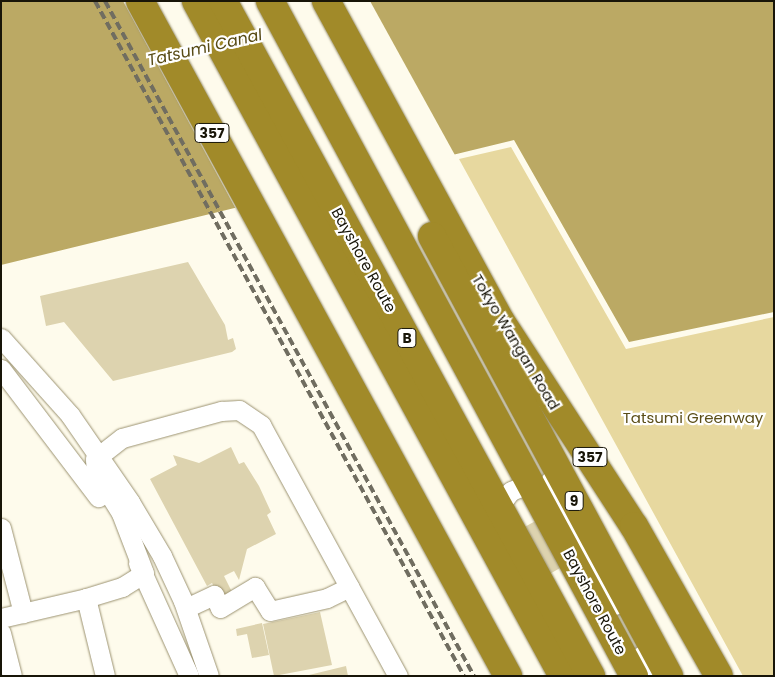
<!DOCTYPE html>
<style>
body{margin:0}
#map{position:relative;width:775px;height:677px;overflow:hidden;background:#fefbec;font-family:Poppins,sans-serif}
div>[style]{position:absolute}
.green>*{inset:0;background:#e7d89f}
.water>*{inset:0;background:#bba964}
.pier>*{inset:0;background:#fefbec}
.building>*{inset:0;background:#ddd3af}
.roads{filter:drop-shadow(0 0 1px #9c9371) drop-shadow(0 0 1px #9c9371)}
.minor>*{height:19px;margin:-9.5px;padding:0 9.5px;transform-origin:9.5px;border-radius:9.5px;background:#fff}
.highway>*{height:28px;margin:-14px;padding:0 14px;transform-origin:14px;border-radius:14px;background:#a18a29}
.rail>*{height:4px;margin-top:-2px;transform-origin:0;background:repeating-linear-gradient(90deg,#706d60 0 8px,transparent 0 12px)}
span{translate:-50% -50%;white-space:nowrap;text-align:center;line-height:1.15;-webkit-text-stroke:4.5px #fff;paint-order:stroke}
.shield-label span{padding:1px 4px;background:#fff;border:1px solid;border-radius:4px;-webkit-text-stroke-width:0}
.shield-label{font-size:14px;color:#181508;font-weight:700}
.street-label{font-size:15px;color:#181508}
.park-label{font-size:15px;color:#5a4d17}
.water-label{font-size:16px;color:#574a14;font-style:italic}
.frame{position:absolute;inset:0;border:2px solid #181508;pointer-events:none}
</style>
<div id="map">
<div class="green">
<div style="clip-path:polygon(511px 147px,626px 349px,774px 317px,774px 676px,743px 676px,459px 159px)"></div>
</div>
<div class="water">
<div style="clip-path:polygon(1px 1px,774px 1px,774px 312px,629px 342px,514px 140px,1px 265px)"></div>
</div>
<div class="pier">
<div style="clip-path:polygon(123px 1px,370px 1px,456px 157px,237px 211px)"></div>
</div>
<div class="building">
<div style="clip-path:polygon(188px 262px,225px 325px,228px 340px,233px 338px,236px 349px,232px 352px,113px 381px,64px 322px,46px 326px,40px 296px)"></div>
<div style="clip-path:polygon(231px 447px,239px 464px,244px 462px,259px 486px,271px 512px,267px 515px,276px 534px,247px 549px,239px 580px,234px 571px,224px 576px,232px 592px,221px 599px,212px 583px,207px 586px,150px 479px,177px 465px,173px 455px,199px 463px)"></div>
<div style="clip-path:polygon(541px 518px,567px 564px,541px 579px,519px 530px)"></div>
<div style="clip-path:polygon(320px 612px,332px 665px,274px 676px,263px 624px)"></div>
<div style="clip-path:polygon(262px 623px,269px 655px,252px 658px,247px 634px,237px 636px,236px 629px)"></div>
<div style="clip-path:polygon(346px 666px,348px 676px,309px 676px,309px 675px)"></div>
</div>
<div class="roads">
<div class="minor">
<div style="left:1px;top:338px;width:103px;rotate:48.1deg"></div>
<div style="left:70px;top:415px;width:106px;rotate:55.4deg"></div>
<div style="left:130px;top:502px;width:63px;rotate:59.3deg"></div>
<div style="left:162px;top:556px;width:50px;rotate:65deg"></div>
<div style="left:183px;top:601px;width:79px;rotate:70.9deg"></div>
<div style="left:1px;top:369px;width:161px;rotate:52.8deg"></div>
<div style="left:550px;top:481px;width:140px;rotate:62.3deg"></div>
<div style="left:499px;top:518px;width:16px;rotate:-79deg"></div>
<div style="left:502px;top:502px;width:14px;rotate:-51deg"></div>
<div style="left:511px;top:491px;width:15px;rotate:-23deg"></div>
<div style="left:525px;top:485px;width:17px;rotate:10deg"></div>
<div style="left:1px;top:528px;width:88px;rotate:75.5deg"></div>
<div style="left:138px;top:563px;width:124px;rotate:65.7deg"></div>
<div style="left:86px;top:598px;width:80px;rotate:76.3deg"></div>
<div style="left:186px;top:608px;width:31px;rotate:-25deg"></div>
<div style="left:214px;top:595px;width:14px;rotate:65deg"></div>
<div style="left:220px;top:608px;width:41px;rotate:-31deg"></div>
<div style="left:255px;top:587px;width:28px;rotate:58deg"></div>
<div style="left:270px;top:611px;width:58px;rotate:-12.8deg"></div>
<div style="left:327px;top:598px;width:25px;rotate:-26deg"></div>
<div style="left:1px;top:618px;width:87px;rotate:-13.2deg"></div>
<div style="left:86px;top:598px;width:38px;rotate:-17deg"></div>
<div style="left:122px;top:587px;width:26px;rotate:-32deg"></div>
<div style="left:144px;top:573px;width:64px;rotate:-111deg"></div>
<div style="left:121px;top:513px;width:47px;rotate:-122deg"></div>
<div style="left:96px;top:473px;width:14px;rotate:-94deg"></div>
<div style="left:95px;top:459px;width:34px;rotate:-38deg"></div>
<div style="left:122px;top:438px;width:103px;rotate:-15.3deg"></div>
<div style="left:221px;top:411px;width:18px;rotate:-3deg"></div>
<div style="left:239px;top:410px;width:27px;rotate:34deg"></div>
<div style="left:261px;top:425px;width:286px;rotate:61.4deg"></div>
<div style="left:1px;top:633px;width:44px;rotate:75.7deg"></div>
<div style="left:642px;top:655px;width:22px;rotate:69deg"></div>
</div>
<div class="highway">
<div style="left:140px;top:1px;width:769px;rotate:61.4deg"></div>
<div style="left:196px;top:1px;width:768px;rotate:61.47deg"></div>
<div style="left:223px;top:1px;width:769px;rotate:61.4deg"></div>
<div style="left:270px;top:1px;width:767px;rotate:61.66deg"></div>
<div style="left:326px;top:1px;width:363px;rotate:61.4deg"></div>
<div style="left:500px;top:320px;width:246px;rotate:57deg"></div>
<div style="left:634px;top:526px;width:172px;rotate:60.5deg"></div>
<div style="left:432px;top:236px;width:500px;rotate:61.7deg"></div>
</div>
</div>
<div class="rail">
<div style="left:95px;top:1px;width:769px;rotate:61.34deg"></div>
<div style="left:105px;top:1px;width:769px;rotate:61.34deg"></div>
</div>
<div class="shield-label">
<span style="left:212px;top:133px">357</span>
<span style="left:407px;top:338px">B</span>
<span style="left:590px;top:457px">357</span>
<span style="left:574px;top:501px">9</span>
</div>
<div class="street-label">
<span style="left:364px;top:260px;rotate:61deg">Bayshore Route</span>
<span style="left:516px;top:342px;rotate:59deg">Tokyo Wangan Road</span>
<span style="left:595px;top:602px;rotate:62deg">Bayshore Route</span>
</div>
<div class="park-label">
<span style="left:693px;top:418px">Tatsumi Greenway</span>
</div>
<div class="water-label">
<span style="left:205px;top:48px;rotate:-13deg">Tatsumi Canal</span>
</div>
<div class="frame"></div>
</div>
